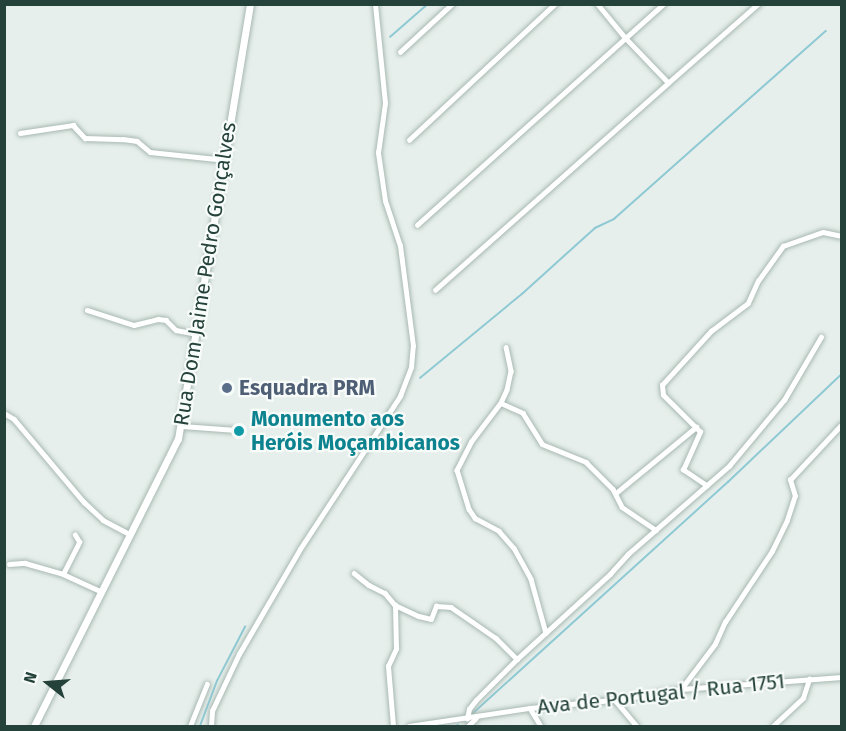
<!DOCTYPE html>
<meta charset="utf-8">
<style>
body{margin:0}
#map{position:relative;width:846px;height:731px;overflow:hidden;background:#e6efeb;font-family:"Fira Sans",sans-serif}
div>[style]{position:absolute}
.stream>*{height:1.5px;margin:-0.75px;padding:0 0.75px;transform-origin:0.75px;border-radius:0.75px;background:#8ec9d4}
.roads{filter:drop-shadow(0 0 2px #a8b8b2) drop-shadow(0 0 2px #a8b8b2)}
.street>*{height:4.5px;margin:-2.25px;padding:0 2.25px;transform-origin:2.25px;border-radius:2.25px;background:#fff}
.secondary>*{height:7px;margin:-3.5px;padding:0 3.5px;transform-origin:3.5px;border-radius:3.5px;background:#fff}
.dots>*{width:16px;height:16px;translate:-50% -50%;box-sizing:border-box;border:3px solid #f7fbf9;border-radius:50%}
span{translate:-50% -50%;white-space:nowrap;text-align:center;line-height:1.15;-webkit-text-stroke:4.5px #f7fbf9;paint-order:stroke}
.street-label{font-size:21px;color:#24423a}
.service-label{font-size:21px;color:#4e5e75;font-weight:700}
.left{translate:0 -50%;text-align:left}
.culture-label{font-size:21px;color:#0d838f;font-weight:700}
.frame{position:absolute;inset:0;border:6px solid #24423a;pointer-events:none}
.north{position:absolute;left:18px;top:653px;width:60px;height:60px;-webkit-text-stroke:4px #f7fbf9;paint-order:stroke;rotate:287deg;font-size:16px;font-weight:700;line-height:24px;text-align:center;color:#24423a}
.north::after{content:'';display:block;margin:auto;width:21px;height:27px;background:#24423a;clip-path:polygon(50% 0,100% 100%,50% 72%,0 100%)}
</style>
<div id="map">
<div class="stream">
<div style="left:390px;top:37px;width:50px;rotate:-41deg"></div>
<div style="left:420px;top:378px;width:132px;rotate:-39.5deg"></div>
<div style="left:522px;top:294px;width:98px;rotate:-42.1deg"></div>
<div style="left:595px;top:228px;width:21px;rotate:-25deg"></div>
<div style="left:614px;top:219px;width:283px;rotate:-41.6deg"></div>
<div style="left:471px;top:715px;width:347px;rotate:-42.2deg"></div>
<div style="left:728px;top:482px;width:157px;rotate:-43.5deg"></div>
<div style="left:200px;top:726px;width:48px;rotate:-69.3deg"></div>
<div style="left:217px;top:681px;width:61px;rotate:-62.6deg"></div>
<div style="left:456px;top:726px;width:2px;rotate:-27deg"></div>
</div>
<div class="roads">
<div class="street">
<div style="left:400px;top:52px;width:71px;rotate:-42.7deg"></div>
<div style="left:668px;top:83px;width:120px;rotate:-41.3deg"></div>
<div style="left:20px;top:133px;width:54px;rotate:-8.6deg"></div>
<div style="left:73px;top:125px;width:18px;rotate:47deg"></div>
<div style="left:85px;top:138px;width:38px;rotate:2deg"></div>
<div style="left:123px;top:139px;width:14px;rotate:8deg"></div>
<div style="left:137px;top:141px;width:17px;rotate:40deg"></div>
<div style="left:150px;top:152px;width:76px;rotate:6deg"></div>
<div style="left:409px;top:140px;width:200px;rotate:-43deg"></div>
<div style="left:417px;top:225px;width:331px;rotate:-41.9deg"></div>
<div style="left:435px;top:290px;width:312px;rotate:-41.6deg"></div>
<div style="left:668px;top:83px;width:62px;rotate:-133.7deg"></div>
<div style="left:625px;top:38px;width:44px;rotate:-129.5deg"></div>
<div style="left:87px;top:310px;width:49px;rotate:17.7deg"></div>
<div style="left:134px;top:325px;width:25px;rotate:-14deg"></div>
<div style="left:158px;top:319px;width:8px;rotate:7deg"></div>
<div style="left:166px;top:320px;width:14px;rotate:45deg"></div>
<div style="left:176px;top:330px;width:20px;rotate:11deg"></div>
<div style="left:506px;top:347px;width:25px;rotate:78deg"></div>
<div style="left:511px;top:371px;width:19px;rotate:102deg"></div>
<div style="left:507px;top:390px;width:14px;rotate:115deg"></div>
<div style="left:501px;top:403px;width:48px;rotate:127.3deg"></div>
<div style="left:472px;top:441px;width:33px;rotate:117deg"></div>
<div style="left:457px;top:470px;width:41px;rotate:72.9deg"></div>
<div style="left:469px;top:509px;width:11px;rotate:56deg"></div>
<div style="left:475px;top:518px;width:27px;rotate:28deg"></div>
<div style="left:499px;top:531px;width:23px;rotate:49deg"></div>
<div style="left:514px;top:548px;width:35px;rotate:61deg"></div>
<div style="left:531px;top:579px;width:56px;rotate:74.5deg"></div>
<div style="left:501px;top:403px;width:24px;rotate:24deg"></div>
<div style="left:523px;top:413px;width:36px;rotate:58deg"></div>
<div style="left:542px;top:444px;width:48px;rotate:22.2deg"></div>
<div style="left:586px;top:462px;width:38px;rotate:45deg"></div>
<div style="left:613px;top:489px;width:20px;rotate:63deg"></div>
<div style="left:622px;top:507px;width:41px;rotate:34.1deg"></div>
<div style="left:4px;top:413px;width:12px;rotate:31deg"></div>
<div style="left:14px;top:419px;width:109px;rotate:49.9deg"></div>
<div style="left:84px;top:502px;width:26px;rotate:43deg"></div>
<div style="left:103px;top:520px;width:30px;rotate:28deg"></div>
<div style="left:182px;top:426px;width:54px;rotate:4.2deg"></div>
<div style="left:707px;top:486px;width:29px;rotate:-146deg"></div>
<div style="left:683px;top:470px;width:42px;rotate:-65.9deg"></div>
<div style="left:700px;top:432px;width:52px;rotate:-135deg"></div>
<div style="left:663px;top:395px;width:10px;rotate:-96deg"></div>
<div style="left:662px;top:385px;width:73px;rotate:-47.8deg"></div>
<div style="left:711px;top:331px;width:46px;rotate:-37.1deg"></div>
<div style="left:748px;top:303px;width:24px;rotate:-66deg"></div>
<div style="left:758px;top:281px;width:43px;rotate:-54.5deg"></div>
<div style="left:783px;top:246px;width:42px;rotate:-19.3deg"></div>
<div style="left:823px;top:232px;width:19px;rotate:12deg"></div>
<div style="left:616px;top:493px;width:104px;rotate:-39.5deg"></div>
<div style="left:9px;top:564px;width:16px;rotate:-4deg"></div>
<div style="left:25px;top:563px;width:40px;rotate:16deg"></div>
<div style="left:63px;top:574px;width:41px;rotate:24.7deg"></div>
<div style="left:354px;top:573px;width:19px;rotate:39deg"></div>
<div style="left:369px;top:585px;width:18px;rotate:27deg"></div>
<div style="left:385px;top:593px;width:16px;rotate:50deg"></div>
<div style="left:395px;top:605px;width:26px;rotate:25deg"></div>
<div style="left:419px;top:616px;width:12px;rotate:14deg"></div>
<div style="left:431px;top:619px;width:14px;rotate:-69deg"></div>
<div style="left:436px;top:606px;width:15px;rotate:4deg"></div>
<div style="left:451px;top:607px;width:55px;rotate:34.6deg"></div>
<div style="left:496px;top:638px;width:30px;rotate:45deg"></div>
<div style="left:63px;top:574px;width:36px;rotate:-63deg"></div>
<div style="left:79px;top:542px;width:8px;rotate:-120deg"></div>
<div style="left:681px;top:689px;width:56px;rotate:-52.9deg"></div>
<div style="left:715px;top:644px;width:24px;rotate:-66deg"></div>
<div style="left:725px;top:622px;width:85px;rotate:-56.5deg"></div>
<div style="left:772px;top:551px;width:34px;rotate:-64deg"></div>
<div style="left:787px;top:520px;width:25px;rotate:-72deg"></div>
<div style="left:795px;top:496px;width:17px;rotate:-107deg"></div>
<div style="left:790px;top:480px;width:76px;rotate:-47.1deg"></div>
<div style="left:615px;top:700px;width:34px;rotate:50deg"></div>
<div style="left:530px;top:708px;width:21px;rotate:59deg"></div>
<div style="left:467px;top:719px;width:10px;rotate:-79deg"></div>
<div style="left:469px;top:709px;width:11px;rotate:-52deg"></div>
<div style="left:476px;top:700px;width:58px;rotate:-45deg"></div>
<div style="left:517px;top:659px;width:126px;rotate:-42.4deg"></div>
<div style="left:610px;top:574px;width:27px;rotate:-48deg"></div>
<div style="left:628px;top:554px;width:134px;rotate:-41.1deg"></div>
<div style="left:729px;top:466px;width:86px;rotate:-50.2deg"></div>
<div style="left:784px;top:400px;width:73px;rotate:-59.6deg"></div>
<div style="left:190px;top:726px;width:45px;rotate:-68deg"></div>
<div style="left:211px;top:726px;width:15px;rotate:-86deg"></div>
<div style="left:212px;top:711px;width:63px;rotate:-64.7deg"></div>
<div style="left:239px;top:654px;width:121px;rotate:-59.8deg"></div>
<div style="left:300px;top:549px;width:183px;rotate:-56.8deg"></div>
<div style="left:400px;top:396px;width:31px;rotate:-69deg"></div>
<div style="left:411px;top:367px;width:21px;rotate:-85deg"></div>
<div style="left:413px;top:346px;width:101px;rotate:-97.4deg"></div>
<div style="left:400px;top:246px;width:47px;rotate:-108.4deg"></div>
<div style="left:385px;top:201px;width:49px;rotate:-98.3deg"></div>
<div style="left:378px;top:153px;width:50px;rotate:-82deg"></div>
<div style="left:385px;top:103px;width:100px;rotate:-95.8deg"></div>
<div style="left:393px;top:726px;width:60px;rotate:-94.8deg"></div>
<div style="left:388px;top:666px;width:19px;rotate:-65deg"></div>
<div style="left:396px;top:649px;width:44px;rotate:-91.3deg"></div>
<div style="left:409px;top:726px;width:122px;rotate:-8.5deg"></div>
<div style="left:530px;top:708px;width:92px;rotate:-5.6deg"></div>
<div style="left:622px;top:699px;width:60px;rotate:-9.6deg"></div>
<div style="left:681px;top:689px;width:161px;rotate:-4.3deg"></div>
<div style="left:468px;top:726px;width:11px;rotate:-45deg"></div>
<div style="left:773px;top:726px;width:41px;rotate:-43deg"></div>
<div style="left:803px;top:698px;width:20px;rotate:-72deg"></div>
</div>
<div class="secondary">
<div style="left:34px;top:726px;width:321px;rotate:-63.4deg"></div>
<div style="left:178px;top:439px;width:441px;rotate:-80.6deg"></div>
</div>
</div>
<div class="dots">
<div style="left:227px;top:388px;background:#5c6f8a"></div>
<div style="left:239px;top:431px;background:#0f9aa8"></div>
</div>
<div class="street-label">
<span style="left:205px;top:274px;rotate:-81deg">Rua Dom Jaime Pedro Gonçalves</span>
<span style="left:661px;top:694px;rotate:-6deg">Ava de Portugal / Rua 1751</span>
</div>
<div class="service-label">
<span class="left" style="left:239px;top:388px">Esquadra PRM</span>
</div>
<div class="culture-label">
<span class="left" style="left:251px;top:431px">Monumento aos<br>Heróis Moçambicanos</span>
</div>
<div class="frame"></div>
<div class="north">N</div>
</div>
